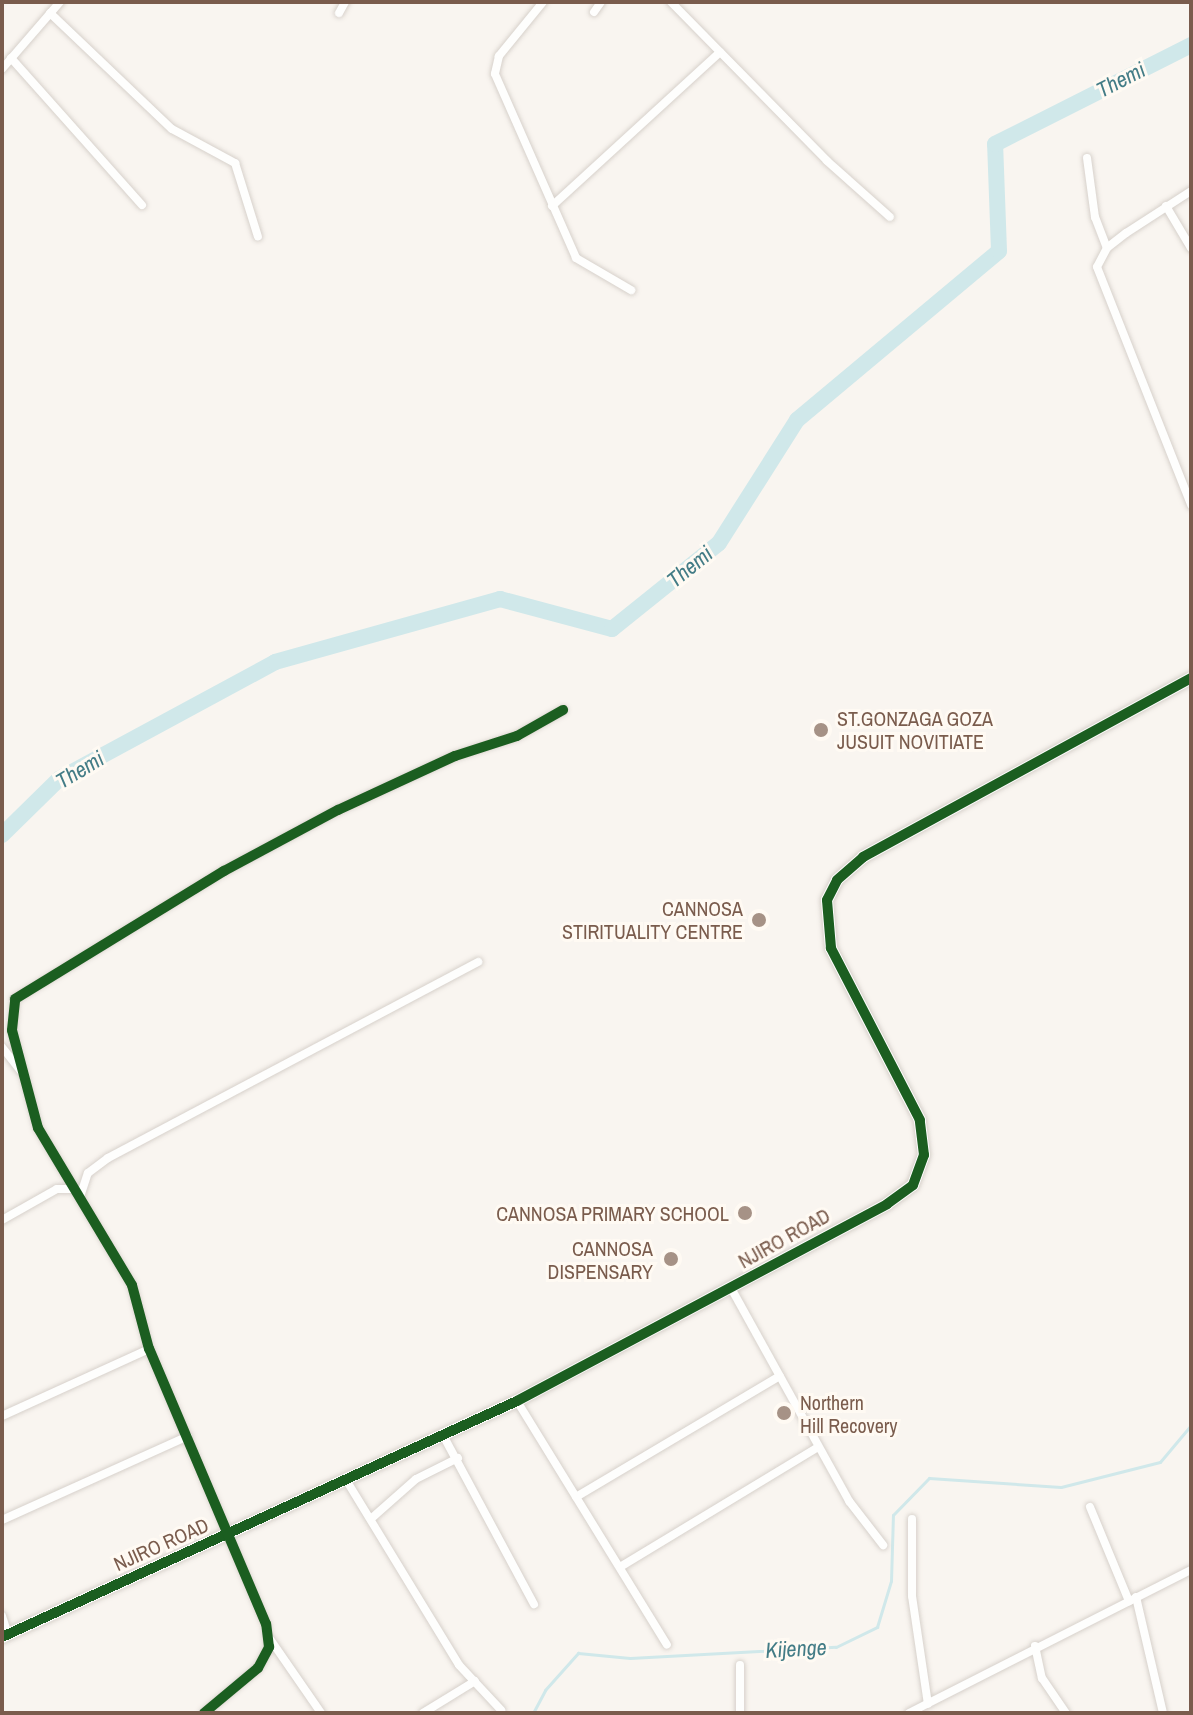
<!DOCTYPE html>
<style>
body{margin:0}
#map{position:relative;width:1193px;height:1715px;overflow:hidden;background:#f9f5f0;font-family:"Archivo Narrow",sans-serif}
div>[style]{position:absolute}
.stream>*{height:3px;margin:-1.5px;padding:0 1.5px;transform-origin:1.5px;border-radius:1.5px;background:#d0e8ea}
.river>*{height:16px;margin:-8px;padding:0 8px;transform-origin:8px;border-radius:8px;background:#d0e8ea}
.roads{filter:drop-shadow(0 0 2px #d7d1cb) drop-shadow(0 0 2px #d7d1cb)}
.street>*{height:8px;margin:-4px;padding:0 4px;transform-origin:4px;border-radius:4px;background:#fefefd}
.secondary>*{height:12px;margin:-6px;padding:0 6px;transform-origin:6px;border-radius:6px;background:#fefefd}
.cycleway>*{height:10px;margin:-5px;padding:0 5px;transform-origin:5px;border-radius:5px;background:#1b5e20}
.dots>*{width:22px;height:22px;translate:-50% -50%;box-sizing:border-box;border:4px solid #fffaf3;border-radius:50%}
span{translate:-50% -50%;white-space:nowrap;text-align:center;line-height:1.15;-webkit-text-stroke:6px #fffaf3;paint-order:stroke}
.poi-label{font-size:20px;color:#7a5c4d}
.left{translate:0 -50%;text-align:left}
.right{translate:-100% -50%;text-align:right}
.street-label{font-size:20px;color:#7a5c4d}
.water-label{font-size:22px;color:#437c86;font-style:italic}
.frame{position:absolute;inset:0;border:4px solid #7a5c4d;pointer-events:none}
</style>
<div id="map">
<div class="stream">
<div style="left:533px;top:1713px;width:26px;rotate:-62deg"></div>
<div style="left:545px;top:1690px;width:50px;rotate:-48.3deg"></div>
<div style="left:578px;top:1653px;width:52px;rotate:5.5deg"></div>
<div style="left:630px;top:1658px;width:206px;rotate:-3.1deg"></div>
<div style="left:836px;top:1647px;width:46px;rotate:-26deg"></div>
<div style="left:877px;top:1627px;width:48px;rotate:-73.1deg"></div>
<div style="left:891px;top:1581px;width:66px;rotate:-88.3deg"></div>
<div style="left:893px;top:1515px;width:52px;rotate:-45.8deg"></div>
<div style="left:929px;top:1478px;width:132px;rotate:3.9deg"></div>
<div style="left:1061px;top:1487px;width:102px;rotate:-14.2deg"></div>
<div style="left:1160px;top:1462px;width:48px;rotate:-50deg"></div>
</div>
<div class="river">
<div style="left:2px;top:835px;width:80px;rotate:-44.5deg"></div>
<div style="left:59px;top:779px;width:246px;rotate:-28.4deg"></div>
<div style="left:275px;top:662px;width:234px;rotate:-15.6deg"></div>
<div style="left:500px;top:599px;width:116px;rotate:15deg"></div>
<div style="left:612px;top:629px;width:137px;rotate:-38.8deg"></div>
<div style="left:719px;top:543px;width:146px;rotate:-57.6deg"></div>
<div style="left:797px;top:420px;width:263px;rotate:-39.9deg"></div>
<div style="left:999px;top:251px;width:107px;rotate:-92.1deg"></div>
<div style="left:995px;top:144px;width:220px;rotate:-26.8deg"></div>
</div>
<div class="roads">
<div class="street">
<div style="left:543px;top:2px;width:70px;rotate:129.2deg"></div>
<div style="left:499px;top:56px;width:18px;rotate:103deg"></div>
<div style="left:495px;top:74px;width:201px;rotate:66.2deg"></div>
<div style="left:576px;top:258px;width:64px;rotate:30.2deg"></div>
<div style="left:671px;top:2px;width:223px;rotate:45.5deg"></div>
<div style="left:827px;top:161px;width:84px;rotate:41.6deg"></div>
<div style="left:594px;top:12px;width:12px;rotate:-55deg"></div>
<div style="left:50px;top:13px;width:168px;rotate:43.6deg"></div>
<div style="left:172px;top:129px;width:72px;rotate:28.4deg"></div>
<div style="left:235px;top:163px;width:77px;rotate:72.7deg"></div>
<div style="left:339px;top:13px;width:13px;rotate:-61deg"></div>
<div style="left:11px;top:58px;width:197px;rotate:48.3deg"></div>
<div style="left:2px;top:69px;width:89px;rotate:-49.1deg"></div>
<div style="left:1087px;top:158px;width:60px;rotate:82.3deg"></div>
<div style="left:1095px;top:217px;width:33px;rotate:69deg"></div>
<div style="left:1191px;top:191px;width:77px;rotate:147.1deg"></div>
<div style="left:1126px;top:233px;width:24px;rotate:142deg"></div>
<div style="left:1107px;top:248px;width:21px;rotate:118deg"></div>
<div style="left:1097px;top:267px;width:256px;rotate:68.4deg"></div>
<div style="left:552px;top:206px;width:228px;rotate:-42.5deg"></div>
<div style="left:1166px;top:206px;width:49px;rotate:59.2deg"></div>
<div style="left:2px;top:1047px;width:33px;rotate:52deg"></div>
<div style="left:80px;top:1197px;width:25px;rotate:-72deg"></div>
<div style="left:88px;top:1173px;width:25px;rotate:-37deg"></div>
<div style="left:108px;top:1158px;width:419px;rotate:-27.9deg"></div>
<div style="left:2px;top:1220px;width:63px;rotate:-29.4deg"></div>
<div style="left:57px;top:1189px;width:18px"></div>
<div style="left:731px;top:1288px;width:244px;rotate:61deg"></div>
<div style="left:849px;top:1501px;width:56px;rotate:52.3deg"></div>
<div style="left:517px;top:1401px;width:286px;rotate:58.4deg"></div>
<div style="left:2px;top:1416px;width:162px;rotate:-24.5deg"></div>
<div style="left:444px;top:1437px;width:190px;rotate:61.7deg"></div>
<div style="left:348px;top:1483px;width:213px;rotate:58.6deg"></div>
<div style="left:459px;top:1665px;width:62px;rotate:47deg"></div>
<div style="left:576px;top:1497px;width:237px;rotate:-30.7deg"></div>
<div style="left:1090px;top:1507px;width:102px;rotate:67.5deg"></div>
<div style="left:373px;top:1517px;width:57px;rotate:-41.5deg"></div>
<div style="left:416px;top:1479px;width:47px;rotate:-26.6deg"></div>
<div style="left:912px;top:1519px;width:77px;rotate:90deg"></div>
<div style="left:912px;top:1596px;width:109px;rotate:81.6deg"></div>
<div style="left:2px;top:1520px;width:204px;rotate:-24.3deg"></div>
<div style="left:620px;top:1567px;width:232px;rotate:-31.2deg"></div>
<div style="left:1136px;top:1597px;width:119px;rotate:76.9deg"></div>
<div style="left:2px;top:1616px;width:19px;rotate:72deg"></div>
<div style="left:270px;top:1639px;width:90px;rotate:55.4deg"></div>
<div style="left:1035px;top:1646px;width:33px;rotate:78deg"></div>
<div style="left:1042px;top:1678px;width:42px;rotate:55.6deg"></div>
<div style="left:204px;top:1713px;width:70px;rotate:-39.8deg"></div>
<div style="left:258px;top:1668px;width:24px;rotate:-62deg"></div>
<div style="left:269px;top:1647px;width:23px;rotate:-97deg"></div>
<div style="left:266px;top:1624px;width:299px;rotate:-113deg"></div>
<div style="left:149px;top:1349px;width:66px;rotate:-104.9deg"></div>
<div style="left:132px;top:1285px;width:183px;rotate:-120.9deg"></div>
<div style="left:38px;top:1128px;width:101px;rotate:-104.9deg"></div>
<div style="left:12px;top:1030px;width:31px;rotate:-84deg"></div>
<div style="left:15px;top:999px;width:245px;rotate:-31.5deg"></div>
<div style="left:224px;top:871px;width:129px;rotate:-28.2deg"></div>
<div style="left:338px;top:810px;width:129px;rotate:-24.8deg"></div>
<div style="left:455px;top:756px;width:65px;rotate:-17.9deg"></div>
<div style="left:517px;top:736px;width:53px;rotate:-29.5deg"></div>
<div style="left:423px;top:1713px;width:61px;rotate:-31.6deg"></div>
<div style="left:740px;top:1713px;width:48px;rotate:-90deg"></div>
<div style="left:909px;top:1713px;width:316px;rotate:-26.9deg"></div>
</div>
<div class="secondary">
<div style="left:2px;top:1637px;width:566px;rotate:-24.62deg"></div>
<div style="left:517px;top:1401px;width:419px;rotate:-28deg"></div>
<div style="left:887px;top:1204px;width:32px;rotate:-36deg"></div>
<div style="left:913px;top:1185px;width:32px;rotate:-70deg"></div>
<div style="left:924px;top:1155px;width:35px;rotate:-97deg"></div>
<div style="left:920px;top:1120px;width:194px;rotate:-117.4deg"></div>
<div style="left:831px;top:948px;width:48px;rotate:-94.8deg"></div>
<div style="left:827px;top:900px;width:22px;rotate:-63deg"></div>
<div style="left:837px;top:880px;width:35px;rotate:-41deg"></div>
<div style="left:863px;top:857px;width:374px;rotate:-28.6deg"></div>
</div>
</div>
<div class="cycleway">
<div style="left:2px;top:1637px;width:566px;rotate:-24.62deg"></div>
<div style="left:517px;top:1401px;width:419px;rotate:-28deg"></div>
<div style="left:887px;top:1204px;width:32px;rotate:-36deg"></div>
<div style="left:913px;top:1185px;width:32px;rotate:-70deg"></div>
<div style="left:924px;top:1155px;width:35px;rotate:-97deg"></div>
<div style="left:920px;top:1120px;width:194px;rotate:-117.4deg"></div>
<div style="left:831px;top:948px;width:48px;rotate:-94.8deg"></div>
<div style="left:827px;top:900px;width:22px;rotate:-63deg"></div>
<div style="left:837px;top:880px;width:35px;rotate:-41deg"></div>
<div style="left:863px;top:857px;width:374px;rotate:-28.6deg"></div>
<div style="left:204px;top:1713px;width:70px;rotate:-39.8deg"></div>
<div style="left:258px;top:1668px;width:24px;rotate:-62deg"></div>
<div style="left:269px;top:1647px;width:23px;rotate:-97deg"></div>
<div style="left:266px;top:1624px;width:299px;rotate:-113deg"></div>
<div style="left:149px;top:1349px;width:66px;rotate:-104.9deg"></div>
<div style="left:132px;top:1285px;width:183px;rotate:-120.9deg"></div>
<div style="left:38px;top:1128px;width:101px;rotate:-104.9deg"></div>
<div style="left:12px;top:1030px;width:31px;rotate:-84deg"></div>
<div style="left:15px;top:999px;width:245px;rotate:-31.5deg"></div>
<div style="left:224px;top:871px;width:129px;rotate:-28.2deg"></div>
<div style="left:338px;top:810px;width:129px;rotate:-24.8deg"></div>
<div style="left:455px;top:756px;width:65px;rotate:-17.9deg"></div>
<div style="left:517px;top:736px;width:53px;rotate:-29.5deg"></div>
</div>
<div class="dots">
<div style="left:821px;top:730px;background:#a69286"></div>
<div style="left:759px;top:920px;background:#a69286"></div>
<div style="left:745px;top:1213px;background:#a69286"></div>
<div style="left:671px;top:1259px;background:#a69286"></div>
<div style="left:784px;top:1413px;background:#a69286"></div>
</div>
<div class="poi-label">
<span class="left" style="left:837px;top:730px">ST.GONZAGA GOZA<br>JUSUIT NOVITIATE</span>
<span class="right" style="left:743px;top:920px">CANNOSA<br>STIRITUALITY CENTRE</span>
<span class="right" style="left:729px;top:1213px">CANNOSA PRIMARY SCHOOL</span>
<span class="right" style="left:653px;top:1260px">CANNOSA<br>DISPENSARY</span>
<span class="left" style="left:800px;top:1414px">Northern<br>Hill Recovery</span>
</div>
<div class="street-label">
<span style="left:784px;top:1238px;rotate:-29deg">NJIRO ROAD</span>
<span style="left:161px;top:1544px;rotate:-24deg">NJIRO ROAD</span>
</div>
<div class="water-label">
<span style="left:1121px;top:80px;rotate:-27deg">Themi</span>
<span style="left:690px;top:567px;rotate:-39deg">Themi</span>
<span style="left:80px;top:770px;rotate:-31deg">Themi</span>
<span style="left:796px;top:1649px;rotate:-3deg">Kijenge</span>
</div>
<div class="frame"></div>
</div>
